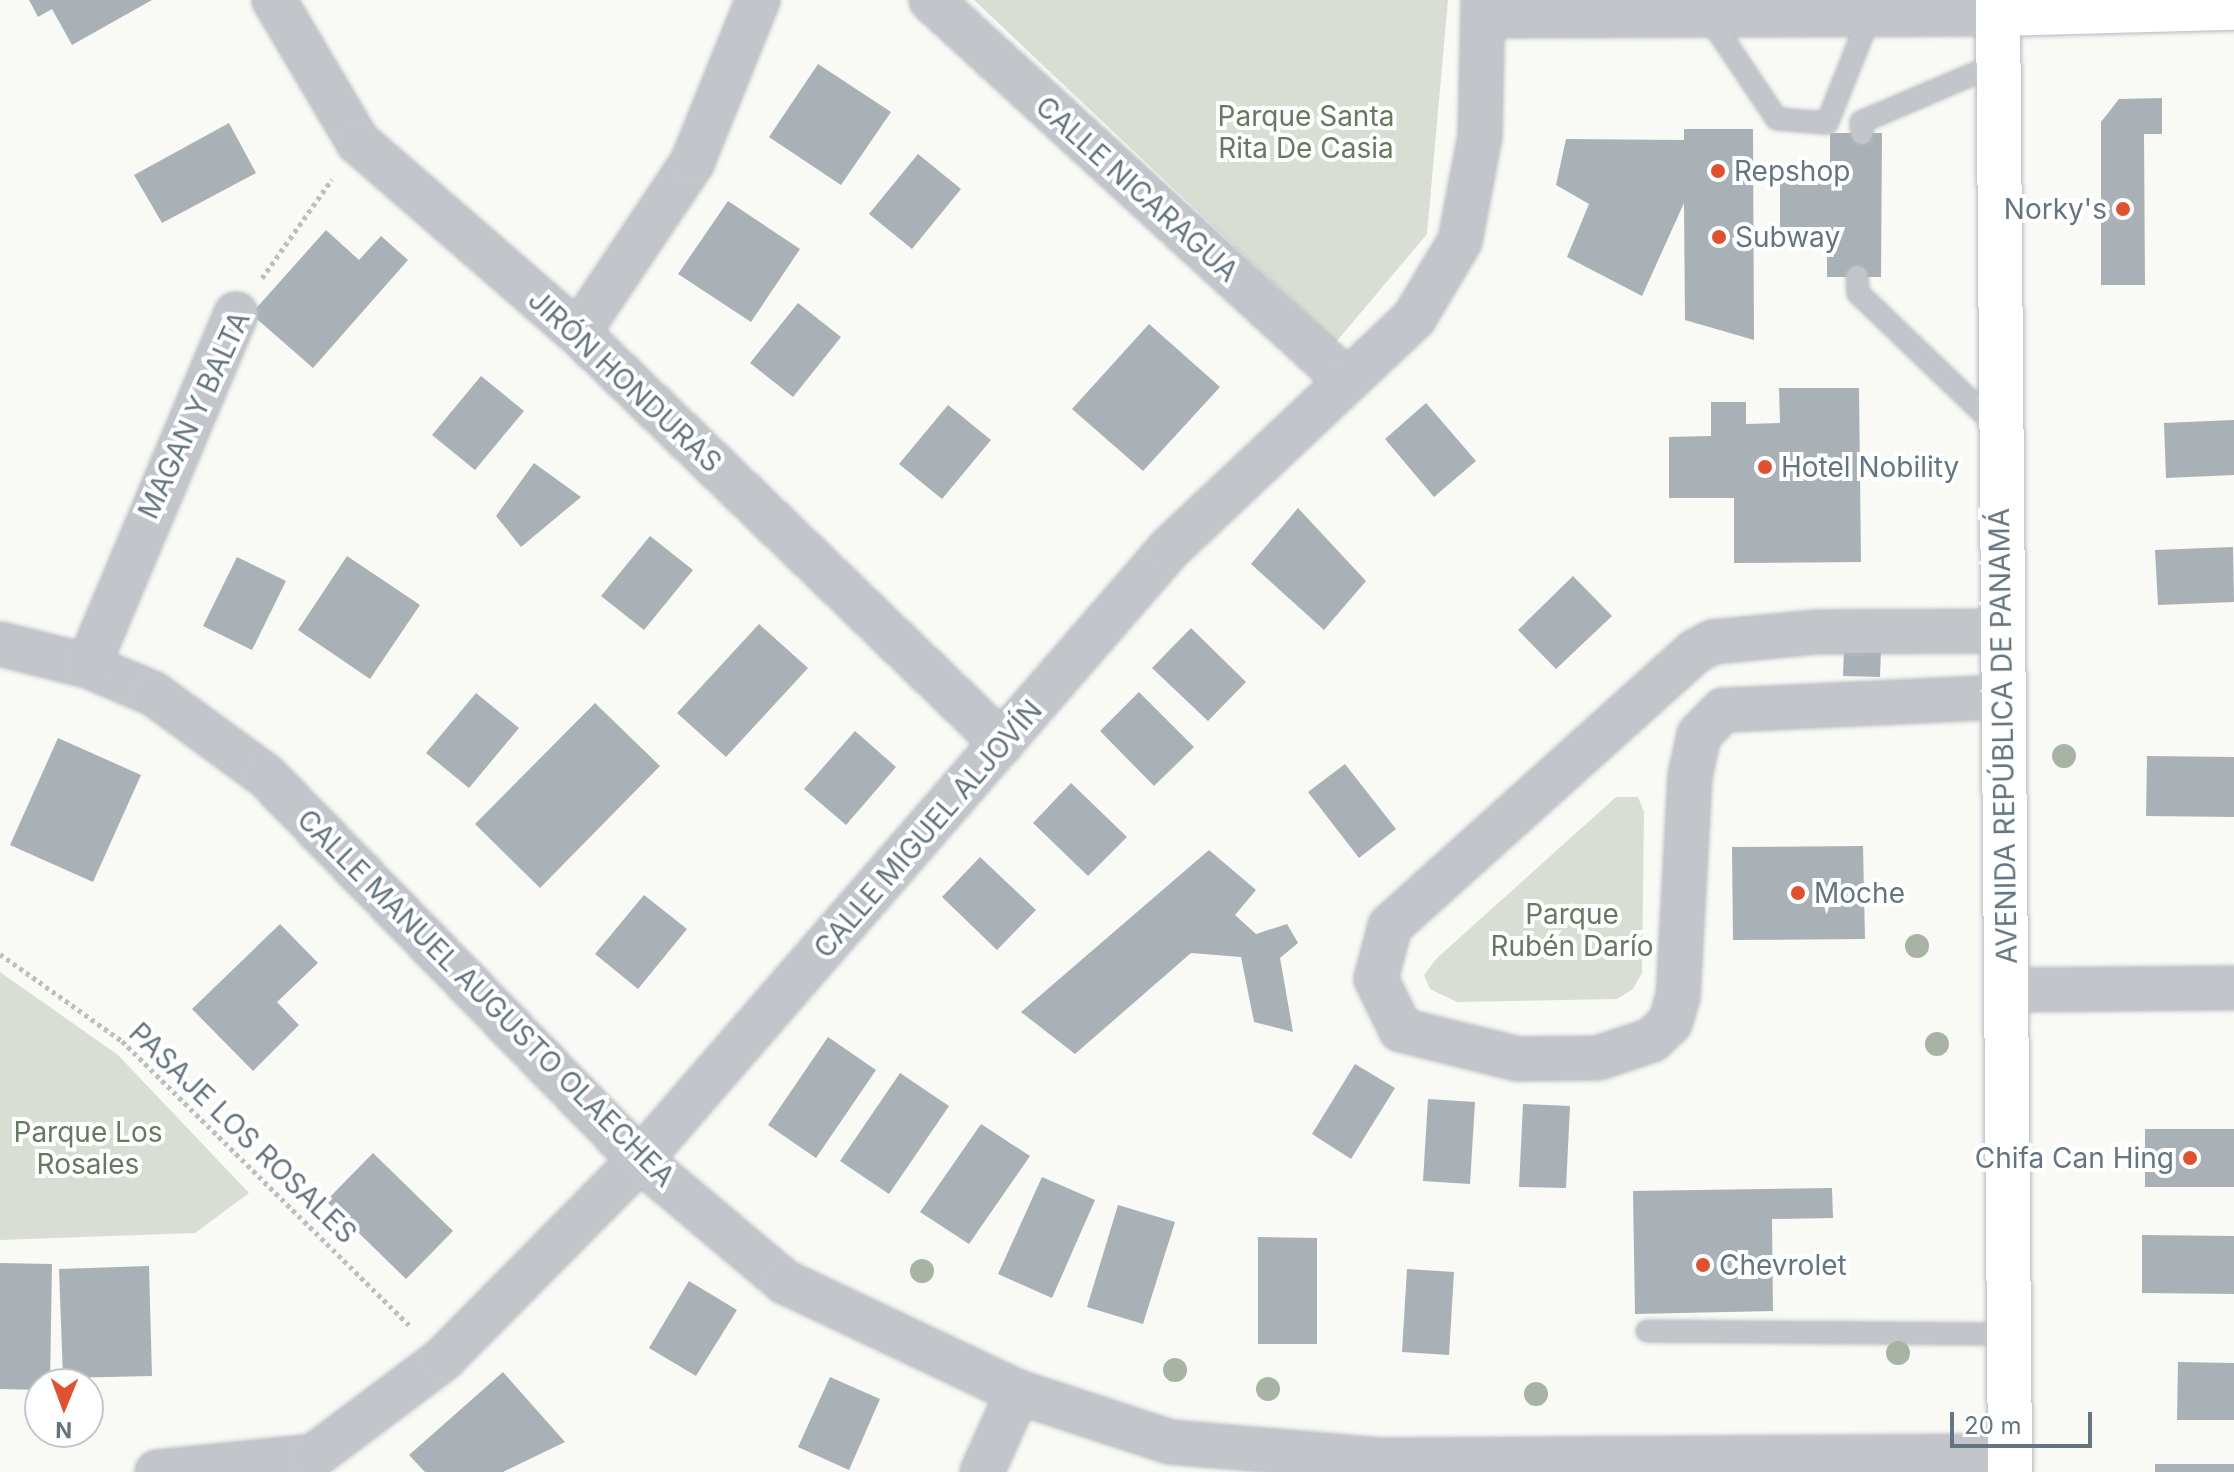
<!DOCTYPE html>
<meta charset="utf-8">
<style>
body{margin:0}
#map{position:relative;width:2234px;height:1472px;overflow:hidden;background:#f9f9f6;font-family:Inter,sans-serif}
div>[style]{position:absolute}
.green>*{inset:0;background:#d9ded5}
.building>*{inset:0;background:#a9b1b7}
.path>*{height:5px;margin-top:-2.5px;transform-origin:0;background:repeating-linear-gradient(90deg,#bcbfc1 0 4px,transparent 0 8px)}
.roads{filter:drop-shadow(0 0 2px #b4babe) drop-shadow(0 0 2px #b4babe)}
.service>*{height:20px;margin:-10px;padding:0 10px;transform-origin:10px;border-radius:10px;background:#c2c6ca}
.minor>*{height:42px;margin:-21px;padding:0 21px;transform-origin:21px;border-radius:21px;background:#c2c6ca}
.secondary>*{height:44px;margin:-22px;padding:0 22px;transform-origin:22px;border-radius:22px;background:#fff}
.primary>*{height:44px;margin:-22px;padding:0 22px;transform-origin:22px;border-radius:22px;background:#fff}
.trees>*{width:24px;height:24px;margin:-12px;border-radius:50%;background:#a9b3a5}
.dots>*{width:22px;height:22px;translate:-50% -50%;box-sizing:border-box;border:4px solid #fff;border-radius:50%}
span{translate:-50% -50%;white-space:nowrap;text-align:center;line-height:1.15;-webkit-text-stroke:8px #fff;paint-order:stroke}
.park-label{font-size:28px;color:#677963}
.poi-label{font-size:28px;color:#647581}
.left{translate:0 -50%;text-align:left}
.right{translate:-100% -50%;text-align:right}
.street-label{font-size:28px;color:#647581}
.north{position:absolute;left:24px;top:1368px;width:80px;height:80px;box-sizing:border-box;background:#fff;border:2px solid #c1c8cd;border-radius:50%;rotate:181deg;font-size:22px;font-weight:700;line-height:32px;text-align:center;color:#647581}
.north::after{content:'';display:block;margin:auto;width:28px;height:36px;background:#e0522f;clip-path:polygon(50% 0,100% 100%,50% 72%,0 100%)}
.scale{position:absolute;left:1950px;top:1412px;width:142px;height:36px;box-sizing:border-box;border:4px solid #647581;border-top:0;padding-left:10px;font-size:24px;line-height:28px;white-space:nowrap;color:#647581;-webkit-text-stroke:6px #fff;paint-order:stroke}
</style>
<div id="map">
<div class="green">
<div style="clip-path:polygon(974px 0,1448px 0,1427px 234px,1336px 342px)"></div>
<div style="clip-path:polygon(1616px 797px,1638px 797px,1644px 812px,1642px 973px,1633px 989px,1617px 999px,1457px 1002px,1430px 989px,1424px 975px,1437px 958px)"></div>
<div style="clip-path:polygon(0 972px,118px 1055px,249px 1193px,195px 1233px,0 1240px)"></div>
</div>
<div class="building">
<div style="clip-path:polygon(29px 0,152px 0,72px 45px,52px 9px,38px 17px)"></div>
<div style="clip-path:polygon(818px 64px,891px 112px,841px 185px,769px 137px)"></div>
<div style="clip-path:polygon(2162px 98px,2162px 134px,2144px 134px,2145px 285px,2101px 285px,2101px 122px,2119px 99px)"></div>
<div style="clip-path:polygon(229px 123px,256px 173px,162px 223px,134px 175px)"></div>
<div style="clip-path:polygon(1684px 129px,1753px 129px,1754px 340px,1685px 320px,1684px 203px,1642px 296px,1567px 257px,1589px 204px,1556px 185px,1566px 139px,1684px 140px)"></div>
<div style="clip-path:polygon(1830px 133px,1882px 133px,1881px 277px,1827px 277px,1827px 231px,1780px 231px,1780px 182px,1830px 183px)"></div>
<div style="clip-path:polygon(918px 154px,961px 189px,912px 249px,869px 214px)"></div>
<div style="clip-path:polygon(728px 201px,800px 249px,751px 322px,678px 274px)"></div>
<div style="clip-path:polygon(326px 230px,359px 260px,381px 236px,408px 260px,313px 368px,251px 314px)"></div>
<div style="clip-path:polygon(798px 303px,841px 337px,793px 397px,750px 363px)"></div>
<div style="clip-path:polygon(1149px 324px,1220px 387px,1143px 471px,1072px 409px)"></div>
<div style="clip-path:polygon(481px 376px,524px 411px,475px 470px,432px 435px)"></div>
<div style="clip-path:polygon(1779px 388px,1859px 388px,1861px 562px,1734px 563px,1734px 498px,1669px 498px,1669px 437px,1711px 436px,1711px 402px,1746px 402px,1746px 424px,1780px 423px)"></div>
<div style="clip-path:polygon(1426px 403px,1476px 461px,1434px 497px,1385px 439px)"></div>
<div style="clip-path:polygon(948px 405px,991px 440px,942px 499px,899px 464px)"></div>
<div style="clip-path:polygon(2234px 420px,2234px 475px,2166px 478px,2164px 423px)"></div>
<div style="clip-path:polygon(534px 463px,581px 497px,521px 547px,496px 516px)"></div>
<div style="clip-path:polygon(1298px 508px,1366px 581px,1324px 630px,1251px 564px)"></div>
<div style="clip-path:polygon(650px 536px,693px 570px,644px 630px,601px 596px)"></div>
<div style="clip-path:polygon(2233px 547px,2234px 602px,2158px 605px,2155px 550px)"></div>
<div style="clip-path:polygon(347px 556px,420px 605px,370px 679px,298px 630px)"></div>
<div style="clip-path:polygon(237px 557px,286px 581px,252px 650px,203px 626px)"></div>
<div style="clip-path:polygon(1573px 576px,1612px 616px,1556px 669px,1518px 630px)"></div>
<div style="clip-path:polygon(759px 624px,808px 668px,726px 757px,677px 713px)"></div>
<div style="clip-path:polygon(1191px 628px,1246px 682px,1208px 721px,1152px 668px)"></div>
<div style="clip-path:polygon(1844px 648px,1881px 648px,1880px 677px,1843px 676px)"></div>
<div style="clip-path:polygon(1139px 692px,1194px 747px,1154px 786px,1100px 731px)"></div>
<div style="clip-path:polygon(476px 693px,519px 728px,469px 788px,426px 753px)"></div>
<div style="clip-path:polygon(595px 703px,660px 766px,540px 888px,475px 824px)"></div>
<div style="clip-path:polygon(855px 731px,896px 767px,846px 825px,804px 789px)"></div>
<div style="clip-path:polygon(58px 738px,141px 775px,93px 882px,10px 845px)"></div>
<div style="clip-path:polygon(2147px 756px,2234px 757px,2234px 817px,2146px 816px)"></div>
<div style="clip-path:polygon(1345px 764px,1396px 829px,1359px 858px,1308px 792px)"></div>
<div style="clip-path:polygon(1071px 783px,1127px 837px,1088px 876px,1033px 823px)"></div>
<div style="clip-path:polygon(1863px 846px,1865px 939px,1733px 940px,1732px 847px)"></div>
<div style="clip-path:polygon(1209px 850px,1256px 890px,1235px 915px,1256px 934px,1287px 924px,1298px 943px,1280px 958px,1293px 1032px,1254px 1022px,1241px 957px,1191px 953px,1075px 1054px,1021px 1012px)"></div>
<div style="clip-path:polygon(980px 857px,1036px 910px,997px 950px,942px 897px)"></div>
<div style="clip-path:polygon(644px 895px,687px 929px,638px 989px,595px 954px)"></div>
<div style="clip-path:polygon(280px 924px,318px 963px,277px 1002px,299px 1025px,253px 1071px,192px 1009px)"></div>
<div style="clip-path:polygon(828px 1037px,876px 1070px,816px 1158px,768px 1125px)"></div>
<div style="clip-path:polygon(1355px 1064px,1395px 1088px,1351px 1159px,1312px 1134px)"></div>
<div style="clip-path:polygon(900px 1073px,949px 1106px,889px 1194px,840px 1161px)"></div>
<div style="clip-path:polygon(1428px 1099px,1475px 1102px,1470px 1184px,1423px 1181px)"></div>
<div style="clip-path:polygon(1523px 1104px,1570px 1106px,1566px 1188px,1519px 1187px)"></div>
<div style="clip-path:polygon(981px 1124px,1030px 1156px,969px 1244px,920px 1212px)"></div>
<div style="clip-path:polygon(2145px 1129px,2234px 1129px,2234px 1187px,2145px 1187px)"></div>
<div style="clip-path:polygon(373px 1153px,453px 1231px,406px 1279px,326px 1201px)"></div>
<div style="clip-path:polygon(1042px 1177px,1095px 1200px,1052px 1298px,998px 1274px)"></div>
<div style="clip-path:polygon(1832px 1188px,1833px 1218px,1772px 1219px,1773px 1311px,1635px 1314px,1633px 1191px)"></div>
<div style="clip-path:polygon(1118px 1205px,1175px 1222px,1143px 1324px,1087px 1307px)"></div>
<div style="clip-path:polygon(2142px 1235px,2234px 1236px,2234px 1294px,2142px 1293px)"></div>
<div style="clip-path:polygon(1258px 1237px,1317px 1238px,1317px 1344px,1258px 1344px)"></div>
<div style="clip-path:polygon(0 1263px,52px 1264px,50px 1384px,40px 1390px,0 1389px)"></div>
<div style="clip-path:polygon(149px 1266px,152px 1376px,63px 1378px,59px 1269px)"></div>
<div style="clip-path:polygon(1407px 1269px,1454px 1272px,1449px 1355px,1402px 1352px)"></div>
<div style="clip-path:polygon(689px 1281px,737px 1310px,696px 1376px,649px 1348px)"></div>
<div style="clip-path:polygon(2178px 1362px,2234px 1363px,2234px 1420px,2177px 1420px)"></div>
<div style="clip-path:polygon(503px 1372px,565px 1442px,503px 1472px,425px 1472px,409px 1455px)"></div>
<div style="clip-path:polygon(830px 1377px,880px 1399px,849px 1470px,798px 1447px)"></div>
<div style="clip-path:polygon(2155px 1464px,2234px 1464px,2234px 1472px,2155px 1472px)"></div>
</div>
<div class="path">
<div style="left:262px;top:278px;width:121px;rotate:-54.7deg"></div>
<div style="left:0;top:954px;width:150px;rotate:35.5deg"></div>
<div style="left:122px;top:1041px;width:408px;rotate:44.7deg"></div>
</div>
<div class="roads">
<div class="service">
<div style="left:1707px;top:15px;width:125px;rotate:56.1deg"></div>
<div style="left:1777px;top:119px;width:50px;rotate:4.6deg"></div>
<div style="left:1827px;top:123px;width:118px;rotate:-68.2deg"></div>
<div style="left:1862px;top:134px;width:12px;rotate:-95deg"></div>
<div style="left:1861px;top:122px;width:150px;rotate:-23.1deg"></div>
<div style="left:1857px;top:276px;width:17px;rotate:87deg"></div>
<div style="left:1858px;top:293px;width:195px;rotate:43.8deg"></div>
<div style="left:1647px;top:1331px;width:362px;rotate:0.5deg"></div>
</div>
<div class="minor">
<div style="left:274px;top:0;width:165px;rotate:59.4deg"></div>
<div style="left:358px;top:142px;width:291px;rotate:41deg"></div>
<div style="left:578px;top:333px;width:590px;rotate:44.04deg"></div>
<div style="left:931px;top:0;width:560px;rotate:42.47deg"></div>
<div style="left:1483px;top:16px;width:515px;rotate:-0.22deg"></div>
<div style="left:578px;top:333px;width:205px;rotate:-56.2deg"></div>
<div style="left:692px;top:163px;width:176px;rotate:-68deg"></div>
<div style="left:0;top:644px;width:91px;rotate:14deg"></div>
<div style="left:88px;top:666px;width:72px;rotate:23deg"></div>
<div style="left:154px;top:694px;width:139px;rotate:36.2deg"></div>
<div style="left:266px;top:776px;width:536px;rotate:45.76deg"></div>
<div style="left:640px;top:1160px;width:189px;rotate:40.1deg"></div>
<div style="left:785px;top:1282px;width:258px;rotate:25.3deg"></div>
<div style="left:1018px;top:1392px;width:160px;rotate:18.2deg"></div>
<div style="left:1170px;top:1442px;width:213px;rotate:4.9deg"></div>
<div style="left:1382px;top:1460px;width:628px;rotate:-0.36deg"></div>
<div style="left:88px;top:666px;width:382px;rotate:-67.2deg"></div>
<div style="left:2003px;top:697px;width:280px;rotate:177.3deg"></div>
<div style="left:1723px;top:710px;width:35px;rotate:134deg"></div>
<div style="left:1699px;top:735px;width:42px;rotate:102.4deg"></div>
<div style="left:1690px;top:776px;width:221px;rotate:93.1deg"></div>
<div style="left:1678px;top:997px;width:27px;rotate:107deg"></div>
<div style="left:1670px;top:1023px;width:25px;rotate:137deg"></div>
<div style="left:1652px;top:1040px;width:57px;rotate:161.6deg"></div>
<div style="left:1598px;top:1058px;width:80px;rotate:179.3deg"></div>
<div style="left:1518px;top:1059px;width:121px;rotate:-166.1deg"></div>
<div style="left:1401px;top:1030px;width:57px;rotate:-116.1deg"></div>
<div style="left:1376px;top:979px;width:55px;rotate:-75.2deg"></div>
<div style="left:1390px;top:926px;width:409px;rotate:-42deg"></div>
<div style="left:1694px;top:652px;width:21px;rotate:-28deg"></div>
<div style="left:1713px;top:642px;width:102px;rotate:-5.6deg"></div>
<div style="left:1815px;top:632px;width:189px;rotate:-0.3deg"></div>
<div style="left:2006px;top:990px;width:228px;rotate:-0.5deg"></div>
<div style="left:157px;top:1472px;width:158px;rotate:-5.8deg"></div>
<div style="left:314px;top:1456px;width:161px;rotate:-36.9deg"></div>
<div style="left:443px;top:1359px;width:280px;rotate:-45.3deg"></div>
<div style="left:640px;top:1160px;width:808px;rotate:-49.11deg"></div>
<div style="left:1169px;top:549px;width:337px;rotate:-43.3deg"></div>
<div style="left:1414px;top:318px;width:90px;rotate:-59.1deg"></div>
<div style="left:1460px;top:241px;width:107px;rotate:-79.2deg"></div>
<div style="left:1480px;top:136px;width:136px;rotate:-88.7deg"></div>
<div style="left:982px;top:1472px;width:88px;rotate:-65.8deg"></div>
</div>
<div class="secondary">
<div style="left:1998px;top:14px;width:236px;rotate:-1.5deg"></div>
</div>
<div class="primary">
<div style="left:1998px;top:0;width:1472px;rotate:89.53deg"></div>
</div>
</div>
<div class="trees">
<div style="left:2064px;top:756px"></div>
<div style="left:1917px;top:946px"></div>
<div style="left:1937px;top:1044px"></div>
<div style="left:922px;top:1271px"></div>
<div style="left:1898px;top:1353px"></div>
<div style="left:1175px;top:1370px"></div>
<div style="left:1268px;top:1389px"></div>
<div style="left:1536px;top:1394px"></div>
</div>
<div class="dots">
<div style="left:1718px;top:171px;background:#e0522f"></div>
<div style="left:2123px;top:209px;background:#e0522f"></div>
<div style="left:1719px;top:237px;background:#e0522f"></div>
<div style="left:1765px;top:467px;background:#e0522f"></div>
<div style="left:1798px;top:893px;background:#e0522f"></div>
<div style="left:2190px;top:1158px;background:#e0522f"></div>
<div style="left:1703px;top:1265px;background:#e0522f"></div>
</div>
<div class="park-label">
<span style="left:1306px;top:132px">Parque Santa<br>Rita De Casia</span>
<span style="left:1572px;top:930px">Parque<br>Rubén Darío</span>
<span style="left:88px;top:1148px">Parque Los<br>Rosales</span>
</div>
<div class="poi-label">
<span class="left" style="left:1734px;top:171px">Repshop</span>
<span class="right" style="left:2107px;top:209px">Norky's</span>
<span class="left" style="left:1735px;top:237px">Subway</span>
<span class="left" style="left:1781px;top:467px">Hotel Nobility</span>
<span class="left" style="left:1814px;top:893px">Moche</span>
<span class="right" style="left:2174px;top:1158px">Chifa Can Hing</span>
<span class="left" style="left:1719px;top:1265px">Chevrolet</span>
</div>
<div class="street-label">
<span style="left:1137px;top:189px;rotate:42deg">CALLE NICARAGUA</span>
<span style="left:625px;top:381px;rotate:43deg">JIRÓN HONDURAS</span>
<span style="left:194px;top:415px;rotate:-65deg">MAGAN Y BALTA</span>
<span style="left:2003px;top:736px;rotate:-91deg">AVENIDA REPÚBLICA DE PANAMÁ</span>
<span style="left:928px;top:829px;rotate:-49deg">CALLE MIGUEL ALJOVÍN</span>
<span style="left:486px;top:998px;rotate:45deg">CALLE MANUEL AUGUSTO OLAECHEA</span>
<span style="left:243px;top:1133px;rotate:44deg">PASAJE LOS ROSALES</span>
</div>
<div class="north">N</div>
<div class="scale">20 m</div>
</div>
